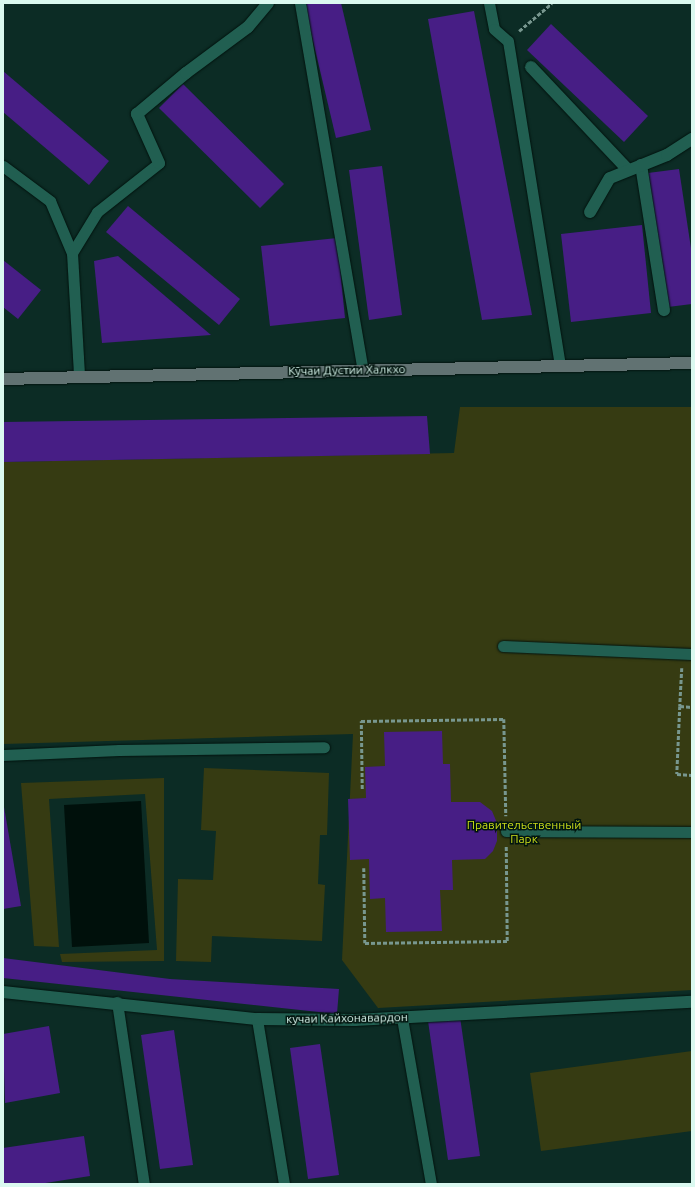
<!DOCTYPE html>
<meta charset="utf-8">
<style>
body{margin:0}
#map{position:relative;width:695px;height:1187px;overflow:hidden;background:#0c2c25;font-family:Ubuntu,sans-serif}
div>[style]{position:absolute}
.green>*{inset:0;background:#363b12}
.water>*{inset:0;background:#00100b}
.building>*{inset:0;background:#471e85}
.path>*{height:2.5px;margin-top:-1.25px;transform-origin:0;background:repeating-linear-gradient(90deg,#78978f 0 4px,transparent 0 6px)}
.roads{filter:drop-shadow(0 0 1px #02130e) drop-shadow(0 0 1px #02130e)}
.lane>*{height:11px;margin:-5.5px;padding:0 5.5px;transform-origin:5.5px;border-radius:5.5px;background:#215f51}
.street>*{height:12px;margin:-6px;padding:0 6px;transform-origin:6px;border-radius:6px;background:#215f51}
.secondary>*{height:12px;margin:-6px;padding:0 6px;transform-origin:6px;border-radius:6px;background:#617272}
span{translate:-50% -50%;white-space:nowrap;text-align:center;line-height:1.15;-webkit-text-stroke:3px #00140e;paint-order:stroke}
.street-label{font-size:12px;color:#dbf9f0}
.park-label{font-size:12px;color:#cadc1a}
.frame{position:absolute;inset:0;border:4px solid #dbf9f0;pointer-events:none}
</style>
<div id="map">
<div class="green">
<div style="clip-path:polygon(460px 407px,692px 407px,692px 990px,378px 1008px,342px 960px,353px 734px,3px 744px,3px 462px,454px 453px)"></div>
<div style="clip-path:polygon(204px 768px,329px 773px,327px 835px,320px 835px,318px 884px,325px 885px,322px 941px,212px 936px,211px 962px,176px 961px,178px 879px,213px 880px,216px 831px,201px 830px)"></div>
<div style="clip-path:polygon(164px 778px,164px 961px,62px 962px,60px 954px,157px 950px,145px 794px,49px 799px,59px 947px,34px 946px,21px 783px)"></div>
<div style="clip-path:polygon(692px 1051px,692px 1131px,541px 1151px,530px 1073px)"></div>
</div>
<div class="water">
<div style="clip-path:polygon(141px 801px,149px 943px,72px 947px,64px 805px)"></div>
</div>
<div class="building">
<div style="clip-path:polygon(304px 3px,341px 3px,371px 130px,336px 138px)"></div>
<div style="clip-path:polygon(474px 11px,532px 315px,482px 320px,428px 19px)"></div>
<div style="clip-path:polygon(551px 24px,648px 116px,624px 142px,527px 50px)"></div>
<div style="clip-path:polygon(3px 71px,109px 161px,89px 185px,3px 112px)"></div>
<div style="clip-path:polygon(183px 84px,284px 184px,260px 208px,159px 108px)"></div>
<div style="clip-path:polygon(382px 166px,402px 315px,369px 320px,349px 170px)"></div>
<div style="clip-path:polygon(679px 169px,692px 255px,692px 304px,668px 307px,648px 173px)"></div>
<div style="clip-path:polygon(128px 206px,240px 299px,219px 325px,106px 232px)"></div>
<div style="clip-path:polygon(642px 225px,651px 313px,571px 322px,561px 234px)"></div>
<div style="clip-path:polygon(337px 238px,345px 318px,270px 326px,261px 246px)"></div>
<div style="clip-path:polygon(118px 256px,211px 335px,102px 343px,94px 261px)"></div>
<div style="clip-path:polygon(3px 260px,41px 290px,18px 319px,3px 307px)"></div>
<div style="clip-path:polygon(427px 416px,430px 454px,3px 462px,3px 422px)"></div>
<div style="clip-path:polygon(442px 731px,443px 764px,450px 764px,451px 802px,480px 802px,492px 811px,497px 823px,497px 841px,493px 851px,485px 859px,452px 860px,453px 890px,440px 890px,442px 931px,386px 932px,385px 898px,370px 899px,369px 859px,350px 860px,348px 799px,366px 798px,365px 767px,385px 766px,384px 732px)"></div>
<div style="clip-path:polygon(3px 801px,21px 906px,3px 909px)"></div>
<div style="clip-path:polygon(3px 958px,170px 979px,339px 989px,337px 1014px,3px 978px)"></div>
<div style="clip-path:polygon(460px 1017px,480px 1156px,448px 1160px,428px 1021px)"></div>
<div style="clip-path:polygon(49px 1026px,60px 1093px,5px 1103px,3px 1034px)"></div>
<div style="clip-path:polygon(174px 1030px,193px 1165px,160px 1169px,141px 1035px)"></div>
<div style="clip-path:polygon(320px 1044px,339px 1175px,308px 1179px,290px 1048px)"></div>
<div style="clip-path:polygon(84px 1136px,90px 1176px,39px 1184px,3px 1184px,3px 1148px)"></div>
</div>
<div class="path">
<div style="left:519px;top:31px;width:43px;rotate:-40.3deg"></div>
<div style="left:682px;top:668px;width:38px;rotate:93deg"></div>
<div style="left:680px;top:706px;width:12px;rotate:5deg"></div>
<div style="left:680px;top:706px;width:68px;rotate:92.5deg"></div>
<div style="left:677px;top:774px;width:15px;rotate:4deg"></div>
<div style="left:362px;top:789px;width:68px;rotate:-90.8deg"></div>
<div style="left:361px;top:721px;width:143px;rotate:-0.8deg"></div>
<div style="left:504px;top:719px;width:97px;rotate:88.8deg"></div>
<div style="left:364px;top:868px;width:75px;rotate:89.2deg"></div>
<div style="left:365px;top:943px;width:142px;rotate:-0.8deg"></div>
<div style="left:507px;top:941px;width:96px;rotate:-90.6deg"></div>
</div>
<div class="roads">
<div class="lane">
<div style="left:300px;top:3px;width:372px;rotate:80.3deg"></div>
<div style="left:489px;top:3px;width:26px;rotate:79deg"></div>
<div style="left:494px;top:29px;width:18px;rotate:41deg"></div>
<div style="left:508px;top:41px;width:327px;rotate:80.9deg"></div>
<div style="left:3px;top:166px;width:59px;rotate:36.7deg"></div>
<div style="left:50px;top:201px;width:56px;rotate:67.1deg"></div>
<div style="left:72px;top:253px;width:123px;rotate:86.7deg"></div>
<div style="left:72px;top:253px;width:48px;rotate:-58.6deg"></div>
<div style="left:97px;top:212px;width:79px;rotate:-38.3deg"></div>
<div style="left:503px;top:646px;width:189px;rotate:2.4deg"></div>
<div style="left:3px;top:755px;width:116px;rotate:-2.5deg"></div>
<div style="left:119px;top:750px;width:205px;rotate:-0.8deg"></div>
<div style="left:506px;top:831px;width:186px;rotate:0.3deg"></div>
<div style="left:117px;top:1002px;width:184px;rotate:81.6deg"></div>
<div style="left:402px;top:1018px;width:169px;rotate:80.1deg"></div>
<div style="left:257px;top:1019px;width:167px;rotate:80.7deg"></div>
</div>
<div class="street">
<div style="left:531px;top:67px;width:141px;rotate:46.7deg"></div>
<div style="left:159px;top:163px;width:54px;rotate:-114.2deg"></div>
<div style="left:137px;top:114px;width:64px;rotate:-39.9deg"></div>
<div style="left:186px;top:73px;width:77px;rotate:-36.6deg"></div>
<div style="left:248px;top:27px;width:31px;rotate:-50deg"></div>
<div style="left:641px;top:165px;width:147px;rotate:81deg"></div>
<div style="left:590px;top:212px;width:39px;rotate:-60deg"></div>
<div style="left:610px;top:178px;width:61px;rotate:-22deg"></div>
<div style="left:667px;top:155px;width:30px;rotate:-33deg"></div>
<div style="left:3px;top:992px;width:255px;rotate:6.1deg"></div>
<div style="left:257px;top:1019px;width:98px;rotate:0.6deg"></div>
<div style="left:355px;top:1020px;width:337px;rotate:-3.1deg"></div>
</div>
<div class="secondary">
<div style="left:3px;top:379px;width:689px;rotate:-1.33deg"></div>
</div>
</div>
<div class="street-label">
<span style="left:347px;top:370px;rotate:-1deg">Кӯчаи Дустии Халкхо</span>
<span style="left:347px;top:1018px;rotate:-1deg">кучаи Кайхонавардон</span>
</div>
<div class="park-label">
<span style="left:524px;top:832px">Правительственный<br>Парк</span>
</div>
<div class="frame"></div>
</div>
